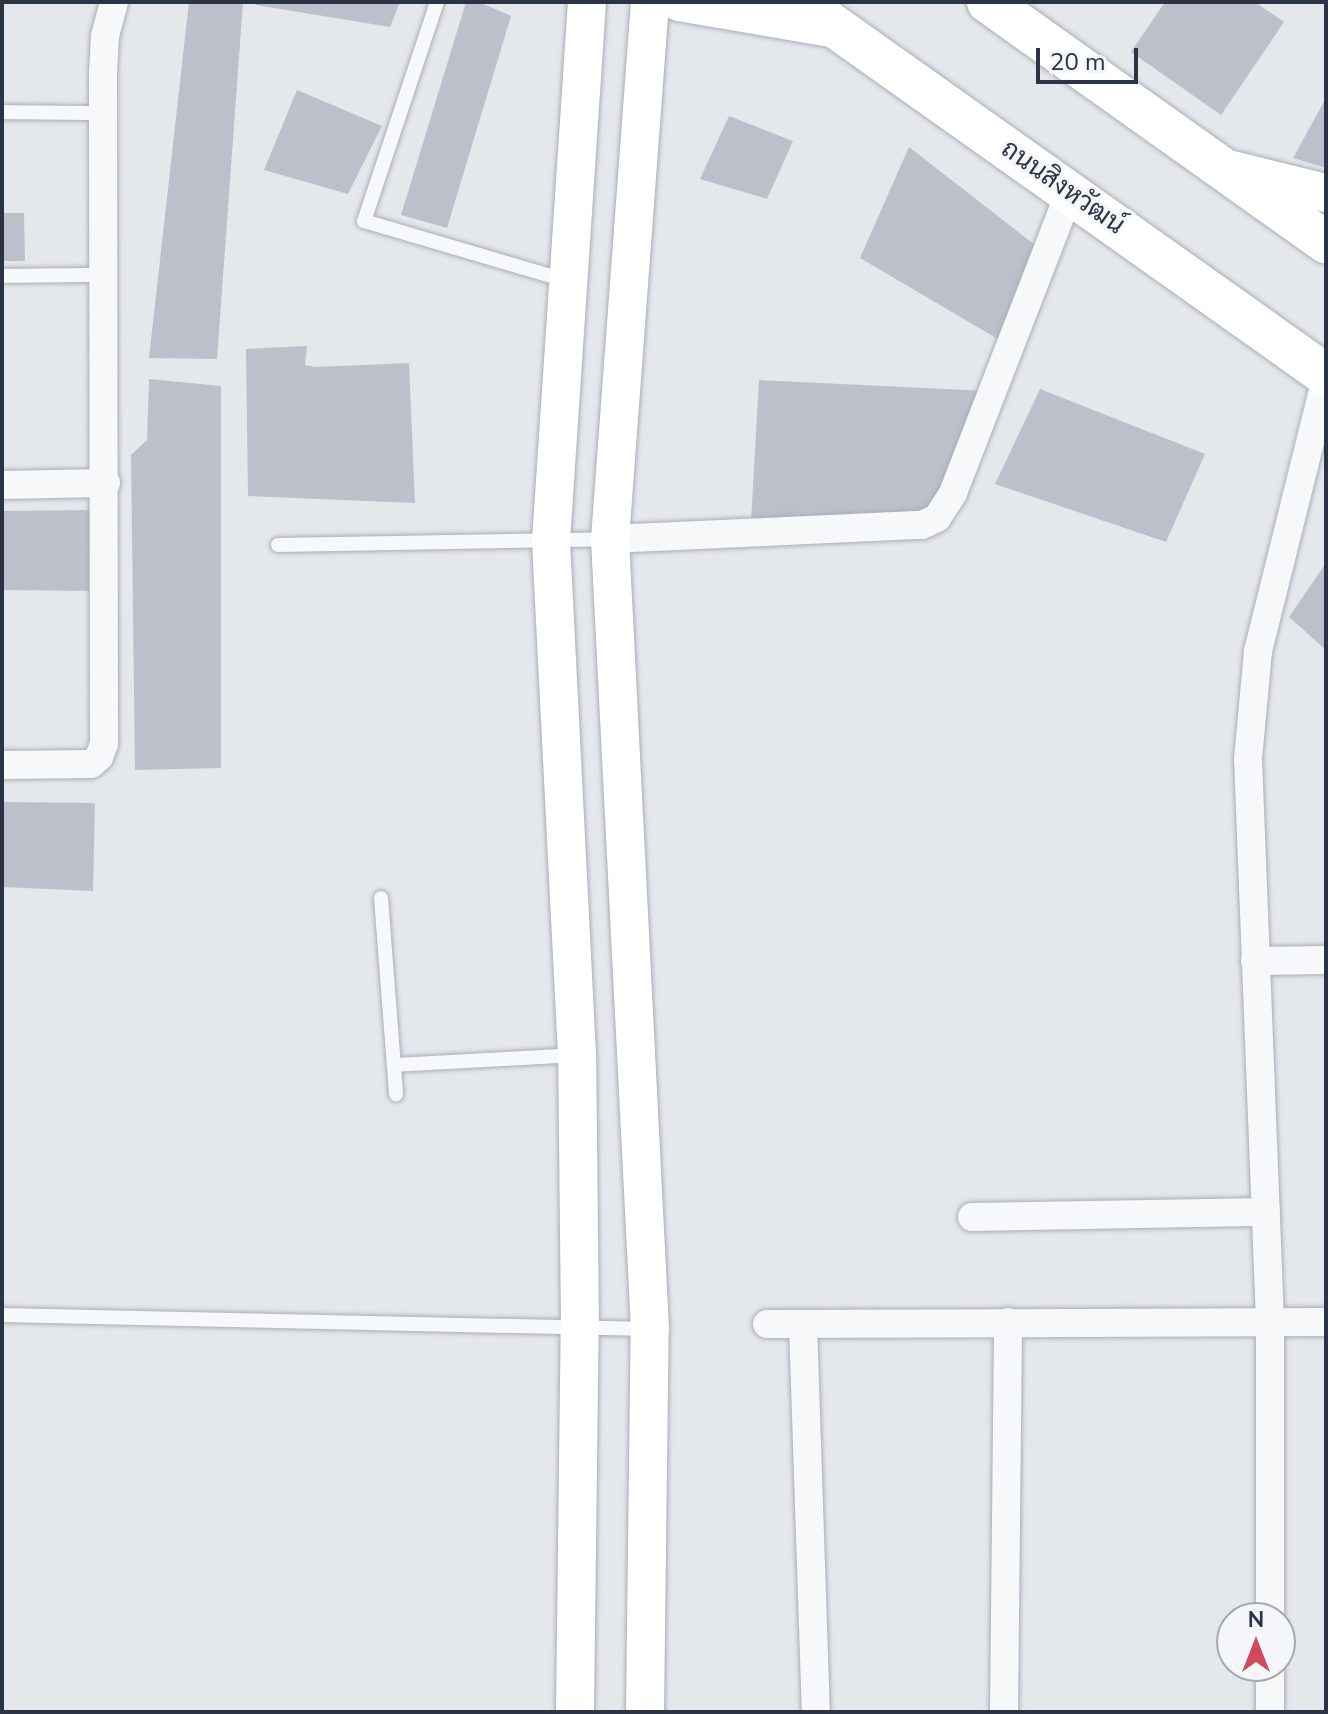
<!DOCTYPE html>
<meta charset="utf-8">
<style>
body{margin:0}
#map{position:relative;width:1328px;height:1714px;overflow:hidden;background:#e4e7ec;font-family:"Nunito Sans",Sarabun,sans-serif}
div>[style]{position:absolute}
.building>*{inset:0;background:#bbc0ca}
.roads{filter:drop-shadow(0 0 2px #a9aeb7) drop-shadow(0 0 2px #a9aeb7)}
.lane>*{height:14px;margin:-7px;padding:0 7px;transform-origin:7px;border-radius:7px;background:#f7f8fa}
.street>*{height:28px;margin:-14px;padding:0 14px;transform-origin:14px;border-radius:14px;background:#f7f8fa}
.secondary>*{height:38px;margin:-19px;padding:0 19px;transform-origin:19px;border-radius:19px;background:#fff}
.primary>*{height:42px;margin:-21px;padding:0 21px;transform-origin:21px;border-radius:21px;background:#fff}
span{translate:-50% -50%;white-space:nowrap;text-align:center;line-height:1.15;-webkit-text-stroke:6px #f4f6f9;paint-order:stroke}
.street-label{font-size:26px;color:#2b3445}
.frame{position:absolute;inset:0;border:4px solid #2b3445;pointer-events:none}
.north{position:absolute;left:1216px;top:1602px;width:80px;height:80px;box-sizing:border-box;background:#f4f6f9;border:2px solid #a4a8b1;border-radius:50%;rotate:0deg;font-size:22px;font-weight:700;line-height:32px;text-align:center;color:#2b3445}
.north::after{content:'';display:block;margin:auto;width:28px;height:36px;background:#d1495b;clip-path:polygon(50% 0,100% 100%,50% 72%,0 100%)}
.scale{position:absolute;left:1036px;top:48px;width:102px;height:36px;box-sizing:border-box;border:4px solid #2b3445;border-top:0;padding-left:10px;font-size:24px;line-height:28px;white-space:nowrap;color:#2b3445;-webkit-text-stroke:6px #f4f6f9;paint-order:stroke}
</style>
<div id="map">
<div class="building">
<div style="clip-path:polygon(189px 2px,243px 2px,217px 359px,149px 358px)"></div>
<div style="clip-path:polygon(257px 2px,400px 2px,390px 27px,256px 5px)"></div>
<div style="clip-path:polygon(466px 2px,479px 2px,511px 16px,447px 228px,401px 215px)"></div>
<div style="clip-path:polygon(1165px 2px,1255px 2px,1284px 22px,1221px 115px,1131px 52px)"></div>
<div style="clip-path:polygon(297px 90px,382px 126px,348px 194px,264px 170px)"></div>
<div style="clip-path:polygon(1326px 98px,1326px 168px,1293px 158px)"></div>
<div style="clip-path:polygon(729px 116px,793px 141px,767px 199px,700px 179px)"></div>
<div style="clip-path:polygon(909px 147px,1040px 249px,1003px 342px,860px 258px)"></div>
<div style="clip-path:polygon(2px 213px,24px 213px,25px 261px,2px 261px)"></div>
<div style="clip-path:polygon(307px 346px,305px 365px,315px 367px,409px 363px,415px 503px,248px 496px,246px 349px)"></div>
<div style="clip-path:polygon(149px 379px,221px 386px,221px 768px,135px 770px,131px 455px,147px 440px)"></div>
<div style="clip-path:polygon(759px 380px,987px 391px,930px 515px,751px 522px)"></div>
<div style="clip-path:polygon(1040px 389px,1205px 454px,1166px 542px,995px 484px)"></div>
<div style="clip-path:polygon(99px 510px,99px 591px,2px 590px,2px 511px)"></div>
<div style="clip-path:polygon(1326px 563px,1326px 650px,1289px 617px)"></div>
<div style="clip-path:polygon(2px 802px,95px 803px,93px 891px,2px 887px)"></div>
</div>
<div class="roads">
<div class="lane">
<div style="left:437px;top:2px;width:231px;rotate:108.4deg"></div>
<div style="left:364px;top:221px;width:213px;rotate:16.4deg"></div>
<div style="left:2px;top:112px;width:101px;rotate:0.6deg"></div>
<div style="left:2px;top:276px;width:102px;rotate:-0.6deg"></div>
<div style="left:278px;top:545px;width:331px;rotate:-1deg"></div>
<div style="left:381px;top:898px;width:197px;rotate:85.6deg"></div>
<div style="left:394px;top:1065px;width:182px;rotate:-3.1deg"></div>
<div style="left:2px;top:1315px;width:647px;rotate:1.24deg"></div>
</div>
<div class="street">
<div style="left:2px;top:485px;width:104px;rotate:-1.1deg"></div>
<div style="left:610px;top:539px;width:312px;rotate:-2.6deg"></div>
<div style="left:922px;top:525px;width:17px;rotate:-25deg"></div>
<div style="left:937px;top:518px;width:30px;rotate:-57deg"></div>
<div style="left:953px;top:493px;width:324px;rotate:-68.8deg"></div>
<div style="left:2px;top:765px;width:89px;rotate:-0.6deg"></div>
<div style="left:91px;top:764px;width:11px;rotate:-41deg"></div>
<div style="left:99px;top:757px;width:14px;rotate:-69deg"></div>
<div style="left:104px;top:744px;width:671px;rotate:-90.09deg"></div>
<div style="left:103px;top:73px;width:37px;rotate:-87deg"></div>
<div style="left:105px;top:36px;width:35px;rotate:-75deg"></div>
<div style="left:1255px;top:961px;width:71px;rotate:-0.8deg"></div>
<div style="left:972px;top:1217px;width:294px;rotate:-1deg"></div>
<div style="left:767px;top:1324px;width:559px;rotate:-0.2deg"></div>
<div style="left:803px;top:1324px;width:388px;rotate:88.1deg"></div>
<div style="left:1270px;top:1618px;width:297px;rotate:-90deg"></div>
<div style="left:1270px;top:1321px;width:562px;rotate:-92.24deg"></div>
<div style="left:1248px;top:759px;width:108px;rotate:-84.7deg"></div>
<div style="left:1258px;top:651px;width:280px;rotate:-76deg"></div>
<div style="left:1270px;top:1666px;width:46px;rotate:90deg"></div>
<div style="left:1004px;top:1712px;width:390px;rotate:-89.4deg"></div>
</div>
<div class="secondary">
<div style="left:679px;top:2px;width:160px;rotate:9.7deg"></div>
<div style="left:1228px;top:169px;width:101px;rotate:13.8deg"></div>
<div style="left:575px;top:1712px;width:385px;rotate:-89.3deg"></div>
<div style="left:580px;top:1327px;width:272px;rotate:-90.6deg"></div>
<div style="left:577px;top:1055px;width:515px;rotate:-92.9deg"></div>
<div style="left:551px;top:541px;width:540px;rotate:-86.18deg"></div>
<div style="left:645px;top:1712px;width:383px;rotate:-89.3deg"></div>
<div style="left:650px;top:1329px;width:791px;rotate:-92.9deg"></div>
<div style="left:610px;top:539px;width:538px;rotate:-85.74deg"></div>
</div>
<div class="primary">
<div style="left:800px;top:2px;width:645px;rotate:35.34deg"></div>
<div style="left:988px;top:2px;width:415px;rotate:35.4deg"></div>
</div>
</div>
<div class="street-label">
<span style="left:1063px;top:187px;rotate:35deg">ถนนสิงหวัฒน์</span>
</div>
<div class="frame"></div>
<div class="north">N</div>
<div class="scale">20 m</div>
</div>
